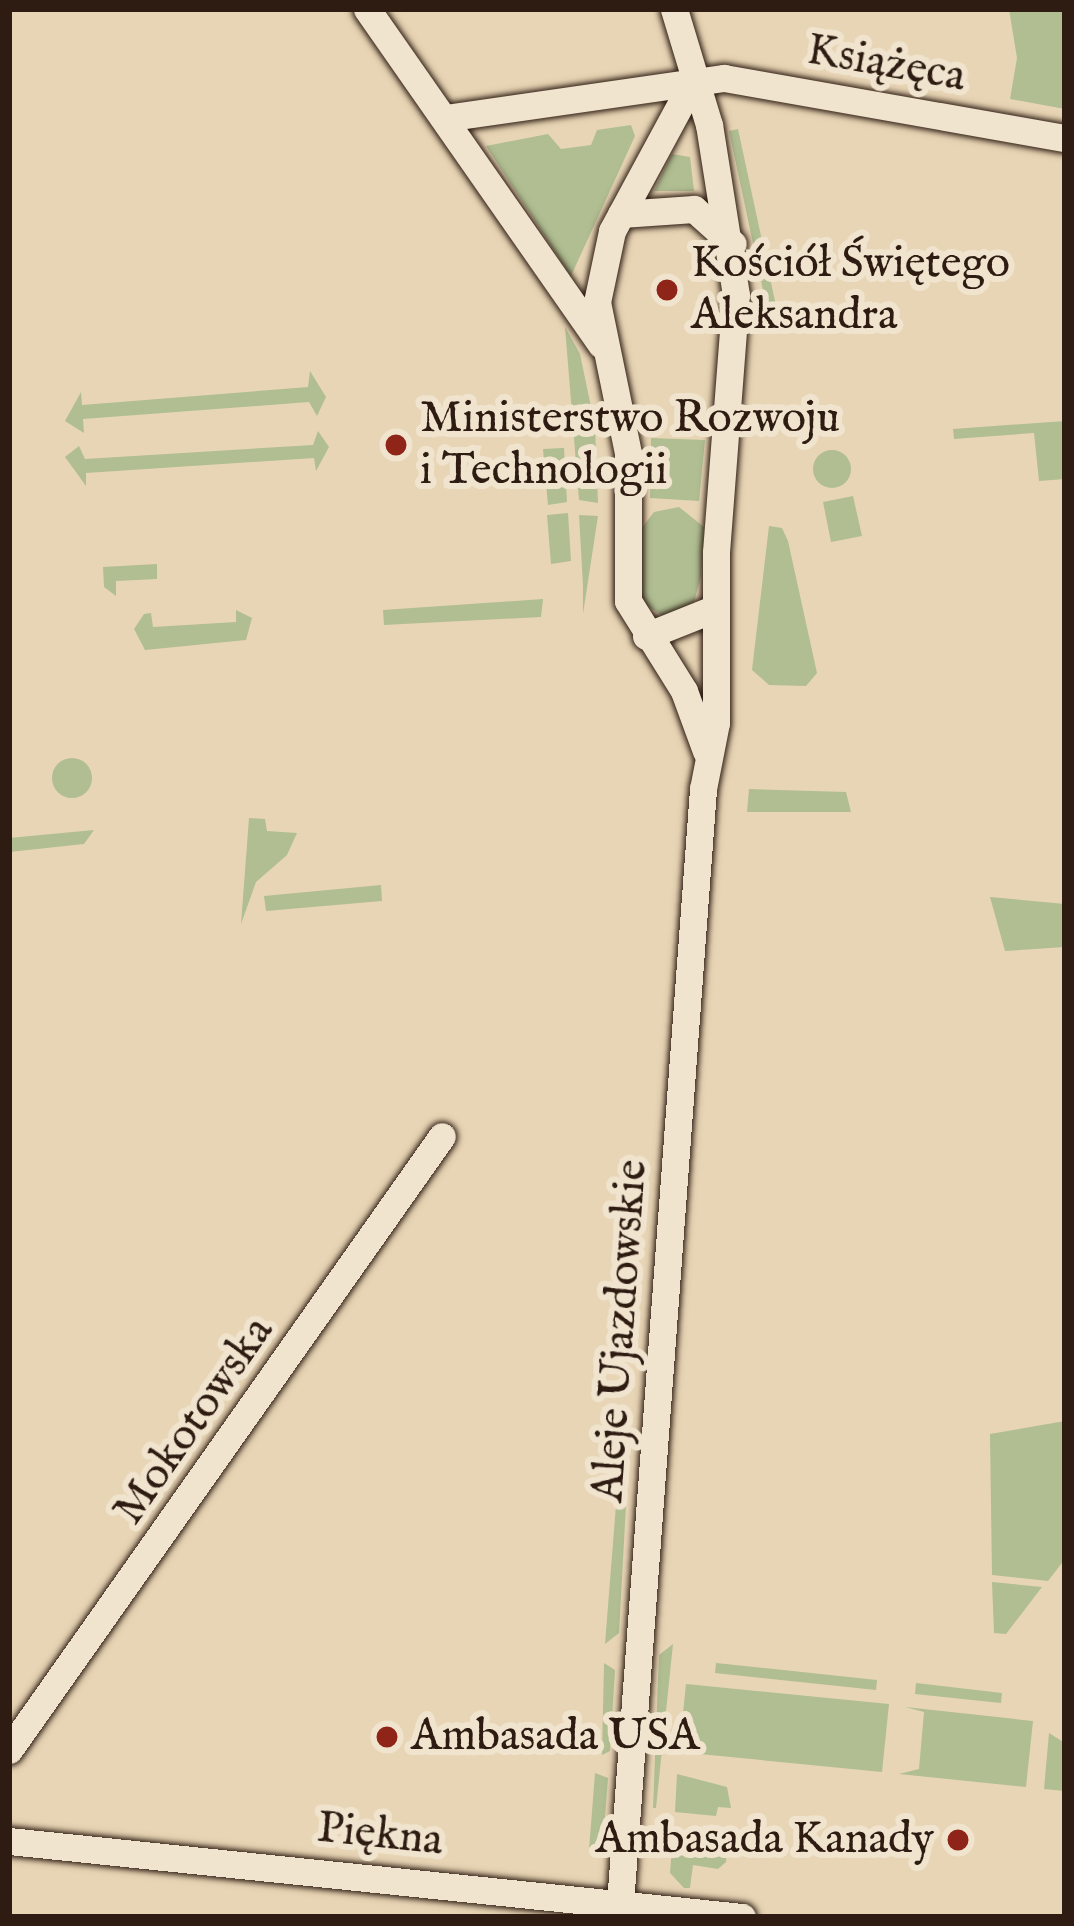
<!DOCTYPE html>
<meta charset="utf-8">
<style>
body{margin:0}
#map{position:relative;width:1074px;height:1926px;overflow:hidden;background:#e8d5b5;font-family:"IM FELL English",serif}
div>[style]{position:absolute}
.green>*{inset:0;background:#b0be92}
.round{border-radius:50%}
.roads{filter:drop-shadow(0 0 3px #2e1c12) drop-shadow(0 0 3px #2e1c12)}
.secondary>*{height:27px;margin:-13.5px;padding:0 13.5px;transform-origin:13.5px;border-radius:13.5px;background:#f0e4cf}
.dots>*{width:33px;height:33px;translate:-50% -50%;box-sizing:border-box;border:6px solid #f0e4cf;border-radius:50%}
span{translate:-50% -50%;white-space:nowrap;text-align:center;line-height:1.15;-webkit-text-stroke:12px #f0e4cf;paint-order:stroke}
.street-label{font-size:45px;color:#2e1c12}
.poi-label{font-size:45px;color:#2e1c12}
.left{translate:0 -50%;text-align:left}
.right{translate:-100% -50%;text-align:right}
.frame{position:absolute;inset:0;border:12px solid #2e1c12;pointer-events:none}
</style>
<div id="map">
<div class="green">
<div style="clip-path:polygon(1009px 9px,1065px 9px,1065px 109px,1010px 99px,1017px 58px)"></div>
<div style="clip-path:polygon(631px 125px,635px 136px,571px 276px,486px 146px,548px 134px,561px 149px,591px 145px,597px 130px)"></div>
<div style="clip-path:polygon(738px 129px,778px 315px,770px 323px,729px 131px)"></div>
<div style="clip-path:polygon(672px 154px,690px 157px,694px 191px,654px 191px)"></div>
<div style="clip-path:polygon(565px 327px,580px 354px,595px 426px,598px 503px,579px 500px)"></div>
<div style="clip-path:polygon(310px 371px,326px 397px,317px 416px,309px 402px,83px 419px,84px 433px,65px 421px,81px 392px,82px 405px,308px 387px)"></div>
<div style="clip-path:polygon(1065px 421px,1065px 479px,1039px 481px,1034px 433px,954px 439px,953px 429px)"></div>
<div style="clip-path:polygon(318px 431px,329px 447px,316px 471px,314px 458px,86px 473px,86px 486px,65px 457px,79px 446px,85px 459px,313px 445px)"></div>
<div style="clip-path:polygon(651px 438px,705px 440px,699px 501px,650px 498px)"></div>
<div style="clip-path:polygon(564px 448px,567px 502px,548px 505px,543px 449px)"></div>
<div class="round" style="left:813px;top:450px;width:38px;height:38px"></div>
<div style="clip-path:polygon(853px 496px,862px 536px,831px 542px,823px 502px)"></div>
<div style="clip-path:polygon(679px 507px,704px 527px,701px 576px,693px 606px,668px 619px,641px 602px,641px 529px,654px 512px)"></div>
<div style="clip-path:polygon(568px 513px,571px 561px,551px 564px,547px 515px)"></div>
<div style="clip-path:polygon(579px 515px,598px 516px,583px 614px,583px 586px)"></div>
<div style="clip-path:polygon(769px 526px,782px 528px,788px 541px,817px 673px,806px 686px,769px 685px,752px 670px)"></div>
<div style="clip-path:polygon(157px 564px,157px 579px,116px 581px,116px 596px,104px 587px,103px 567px)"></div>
<div style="clip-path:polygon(543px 599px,541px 617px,384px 625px,383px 610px)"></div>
<div style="clip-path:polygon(236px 610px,252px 618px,246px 640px,145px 650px,134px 629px,144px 614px,151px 613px,153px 627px,236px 622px)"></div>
<div class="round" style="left:52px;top:758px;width:40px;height:40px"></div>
<div style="clip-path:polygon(749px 789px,846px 792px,851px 812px,747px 812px)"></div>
<div style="clip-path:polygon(249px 818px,265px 819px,267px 831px,297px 833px,287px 855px,256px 882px,241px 924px)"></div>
<div style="clip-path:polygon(94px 830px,84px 844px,9px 852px,9px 838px)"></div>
<div style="clip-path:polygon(381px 885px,382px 901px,266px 911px,264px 896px)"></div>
<div style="clip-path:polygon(990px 897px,1065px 904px,1065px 947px,1005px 951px)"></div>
<div style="clip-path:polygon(1065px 1421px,1065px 1559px,1048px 1581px,992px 1575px,990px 1434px)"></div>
<div style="clip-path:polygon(627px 1486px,619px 1633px,605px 1644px,616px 1505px)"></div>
<div style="clip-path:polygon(992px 1582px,1042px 1587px,1006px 1634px,994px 1633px)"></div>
<div style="clip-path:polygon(673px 1644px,656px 1808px,653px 1808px,659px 1655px)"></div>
<div style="clip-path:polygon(604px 1663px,615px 1670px,610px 1751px,602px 1755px)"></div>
<div style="clip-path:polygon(716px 1663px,877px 1680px,876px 1690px,715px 1673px)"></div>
<div style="clip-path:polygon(916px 1683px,1002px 1693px,1001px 1703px,915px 1694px)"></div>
<div style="clip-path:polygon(686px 1684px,889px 1704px,882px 1772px,679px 1752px)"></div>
<div style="clip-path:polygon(905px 1707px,1033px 1721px,1026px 1787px,899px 1774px,919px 1769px,924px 1712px)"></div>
<div style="clip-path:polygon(1049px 1733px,1065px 1743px,1065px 1791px,1044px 1789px)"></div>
<div style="clip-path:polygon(595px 1773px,608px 1778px,602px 1855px,589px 1850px)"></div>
<div style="clip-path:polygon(677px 1774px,727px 1787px,731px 1808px,718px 1807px,716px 1816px,675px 1812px)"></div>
<div style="clip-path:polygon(673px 1834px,715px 1838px,715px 1847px,727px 1849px,726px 1862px,718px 1869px,693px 1865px,690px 1888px,684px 1888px,670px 1873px)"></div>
</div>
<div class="roads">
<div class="secondary">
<div style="left:367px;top:9px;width:409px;rotate:55.1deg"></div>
<div style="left:692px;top:83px;width:168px;rotate:118.4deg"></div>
<div style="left:612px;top:231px;width:73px;rotate:101.9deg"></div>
<div style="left:597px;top:302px;width:154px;rotate:78.4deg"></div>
<div style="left:628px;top:453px;width:148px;rotate:90deg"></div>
<div style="left:628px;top:601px;width:106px;rotate:58.1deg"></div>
<div style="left:684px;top:691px;width:64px;rotate:69.9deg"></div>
<div style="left:445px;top:118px;width:282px;rotate:-8.2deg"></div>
<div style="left:724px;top:78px;width:346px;rotate:10deg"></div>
<div style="left:621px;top:214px;width:73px;rotate:-3.9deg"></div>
<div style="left:694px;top:209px;width:52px;rotate:41.9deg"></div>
<div style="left:646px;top:636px;width:75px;rotate:-21.8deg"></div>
<div style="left:9px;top:1750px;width:751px;rotate:-54.81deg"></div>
<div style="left:9px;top:1841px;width:737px;rotate:5.92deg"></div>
<div style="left:619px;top:1917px;width:1131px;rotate:-85.74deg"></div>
<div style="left:703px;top:789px;width:67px;rotate:-78.9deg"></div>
<div style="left:716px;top:723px;width:171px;rotate:-90deg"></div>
<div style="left:716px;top:552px;width:258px;rotate:-85.6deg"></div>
<div style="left:736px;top:295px;width:172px;rotate:-99deg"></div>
<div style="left:709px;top:125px;width:121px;rotate:-106.8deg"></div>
</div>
</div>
<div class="dots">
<div style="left:667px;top:290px;background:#8f2418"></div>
<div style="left:396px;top:445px;background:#8f2418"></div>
<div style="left:387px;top:1737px;background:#8f2418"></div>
<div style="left:958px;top:1840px;background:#8f2418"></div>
</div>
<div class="street-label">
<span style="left:886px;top:64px;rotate:10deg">Książęca</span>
<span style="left:621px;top:1331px;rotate:-86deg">Aleje Ujazdowskie</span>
<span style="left:194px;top:1421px;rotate:-55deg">Mokotowska</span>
<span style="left:380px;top:1835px;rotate:6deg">Piękna</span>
</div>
<div class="poi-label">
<span class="left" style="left:691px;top:290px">Kościół Świętego<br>Aleksandra</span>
<span class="left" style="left:420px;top:445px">Ministerstwo Rozwoju<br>i Technologii</span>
<span class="left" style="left:411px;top:1737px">Ambasada USA</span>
<span class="right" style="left:934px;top:1840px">Ambasada Kanady</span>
</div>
<div class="frame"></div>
</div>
